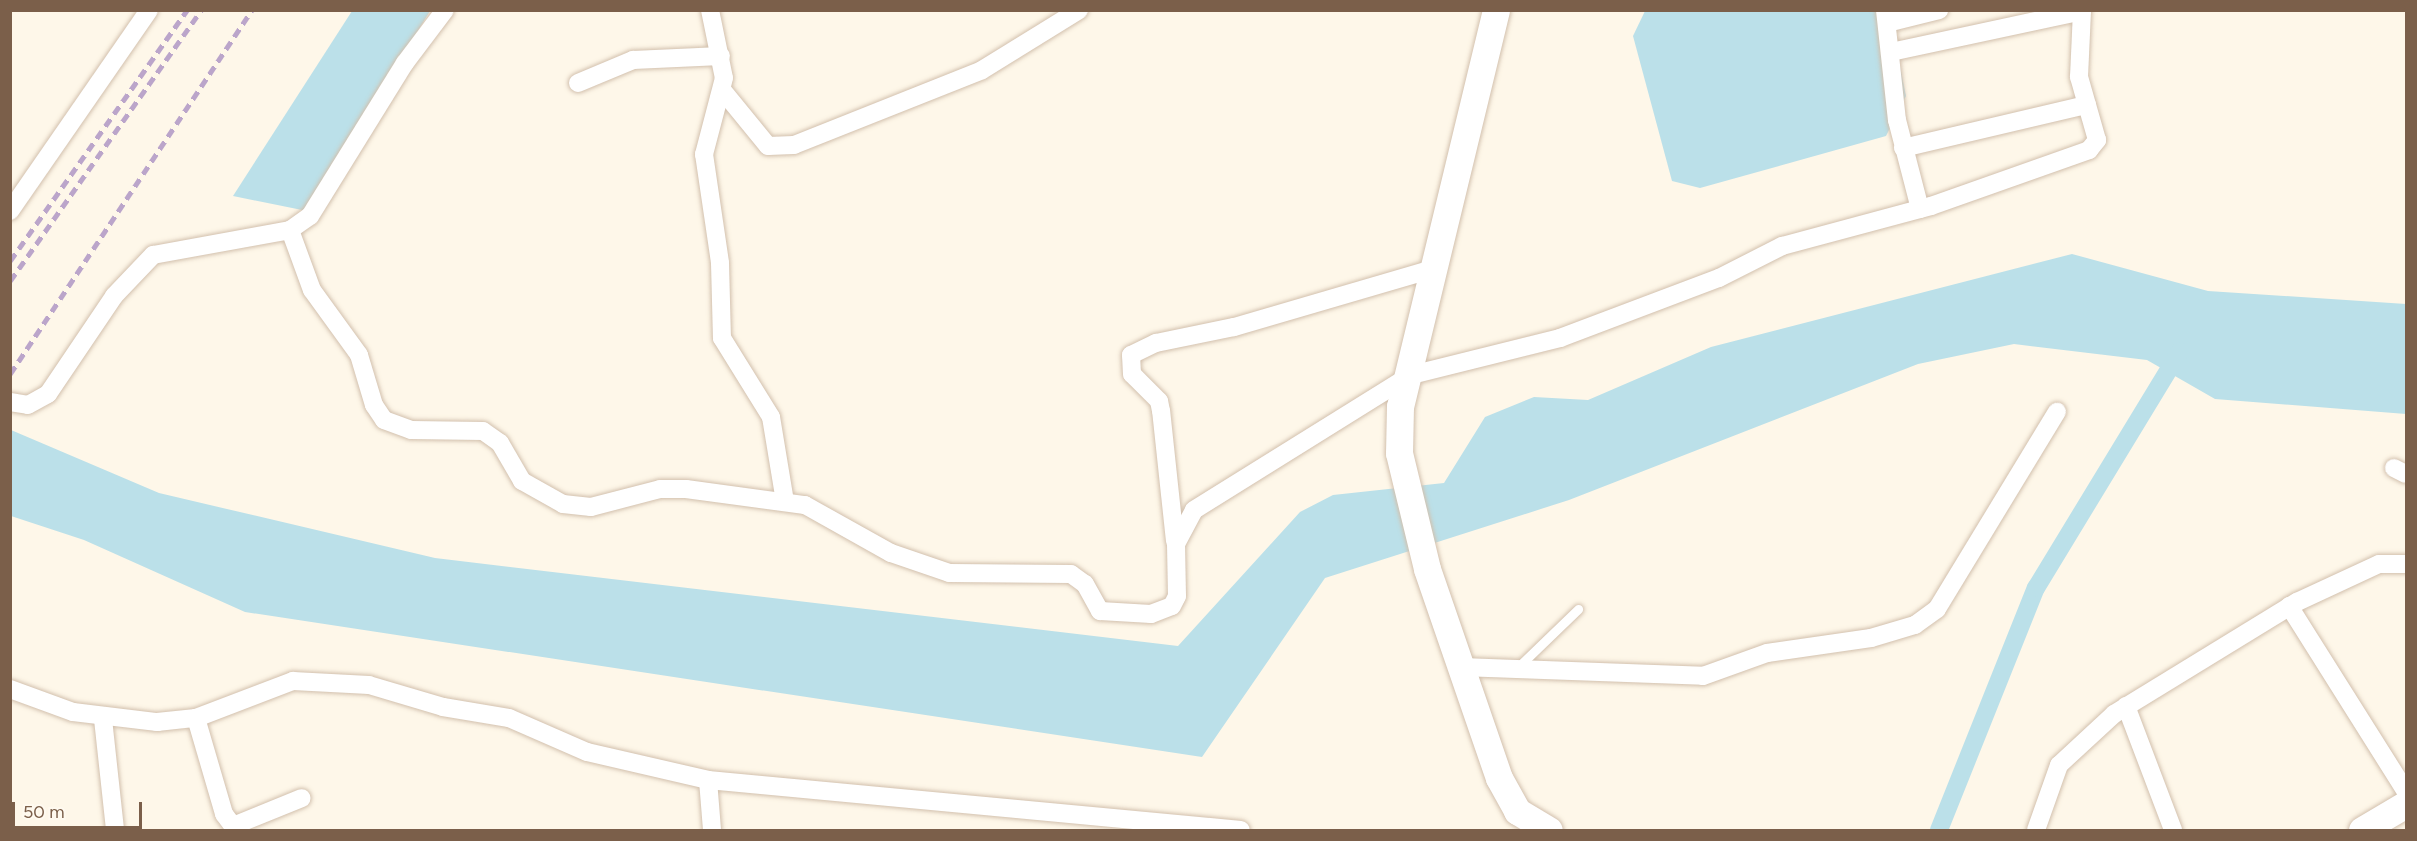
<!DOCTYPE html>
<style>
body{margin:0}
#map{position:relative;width:2417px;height:841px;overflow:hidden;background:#fef7e9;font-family:Figtree,sans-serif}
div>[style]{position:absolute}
.water>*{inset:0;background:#bbe0e9}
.canal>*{height:18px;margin:-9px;padding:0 9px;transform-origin:9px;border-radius:9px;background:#bbe0e9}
.roads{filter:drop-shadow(0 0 2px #d2c0ad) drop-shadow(0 0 2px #d2c0ad)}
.service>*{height:9px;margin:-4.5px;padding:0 4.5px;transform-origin:4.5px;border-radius:4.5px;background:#fff}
.minor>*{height:18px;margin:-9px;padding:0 9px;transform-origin:9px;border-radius:9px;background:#fff}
.secondary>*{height:27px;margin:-13.5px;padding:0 13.5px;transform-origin:13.5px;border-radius:13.5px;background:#fff}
.rail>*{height:4.5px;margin-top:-2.25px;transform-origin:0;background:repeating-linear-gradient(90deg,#bba5ca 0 9px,transparent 0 15px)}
span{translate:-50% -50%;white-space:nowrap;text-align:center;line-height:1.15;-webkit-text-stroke:6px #fffaf0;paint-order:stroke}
.frame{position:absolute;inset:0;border:12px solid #7b5f4a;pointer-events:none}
.scale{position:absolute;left:12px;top:802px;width:130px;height:27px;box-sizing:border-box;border:3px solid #7b5f4a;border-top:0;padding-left:8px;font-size:18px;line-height:21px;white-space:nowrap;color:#7b5f4a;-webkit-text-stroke:4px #fffaf0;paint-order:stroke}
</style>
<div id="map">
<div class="water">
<div style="clip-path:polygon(352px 11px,430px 11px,307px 211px,233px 196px)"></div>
<div style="clip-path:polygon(1645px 11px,1889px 11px,1906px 96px,1886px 136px,1700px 188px,1672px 181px,1633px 36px)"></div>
<div style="clip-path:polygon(2072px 254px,2208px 291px,2406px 304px,2406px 414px,2215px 399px,2147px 360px,2014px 344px,1918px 364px,1569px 500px,1325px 578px,1202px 757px,245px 612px,84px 540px,11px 516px,11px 430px,159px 493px,435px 558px,1178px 646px,1300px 512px,1333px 495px,1444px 483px,1485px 417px,1534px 397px,1588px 400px,1711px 347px)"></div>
</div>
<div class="canal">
<div style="left:1939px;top:830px;width:261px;rotate:-68.2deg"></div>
<div style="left:2036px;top:588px;width:277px;rotate:-58.7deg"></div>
</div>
<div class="roads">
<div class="service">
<div style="left:1517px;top:668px;width:85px;rotate:-44deg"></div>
</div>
<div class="minor">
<div style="left:710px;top:10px;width:69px;rotate:78.4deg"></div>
<div style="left:724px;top:78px;width:79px;rotate:104.7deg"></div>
<div style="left:704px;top:154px;width:110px;rotate:81.6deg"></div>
<div style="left:720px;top:263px;width:75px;rotate:88.5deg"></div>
<div style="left:722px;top:338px;width:93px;rotate:58.2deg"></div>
<div style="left:771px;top:417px;width:86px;rotate:80.6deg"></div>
<div style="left:1885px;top:10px;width:111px;rotate:83.8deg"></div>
<div style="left:1897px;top:120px;width:92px;rotate:75.5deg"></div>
<div style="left:1887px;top:23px;width:54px;rotate:-14deg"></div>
<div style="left:1891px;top:52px;width:195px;rotate:-12.1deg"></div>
<div style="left:578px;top:83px;width:60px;rotate:-22.7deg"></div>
<div style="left:633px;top:60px;width:88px;rotate:-2.6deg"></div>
<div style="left:723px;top:91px;width:71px;rotate:50.7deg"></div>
<div style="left:768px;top:146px;width:26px;rotate:-2deg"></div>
<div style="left:794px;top:145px;width:202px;rotate:-21.7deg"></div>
<div style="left:982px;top:70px;width:114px;rotate:-31.7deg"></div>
<div style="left:1903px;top:148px;width:189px;rotate:-13.2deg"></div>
<div style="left:10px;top:211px;width:244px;rotate:-55.3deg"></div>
<div style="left:290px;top:230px;width:64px;rotate:69.9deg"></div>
<div style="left:312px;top:290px;width:80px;rotate:54.1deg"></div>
<div style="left:359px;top:355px;width:52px;rotate:73.3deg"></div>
<div style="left:374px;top:405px;width:18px;rotate:56deg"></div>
<div style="left:384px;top:420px;width:29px;rotate:20deg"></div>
<div style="left:411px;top:430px;width:72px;rotate:0.8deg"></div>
<div style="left:483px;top:431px;width:21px;rotate:35deg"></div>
<div style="left:500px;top:443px;width:44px;rotate:59.9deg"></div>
<div style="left:522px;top:481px;width:47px;rotate:29.3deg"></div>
<div style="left:563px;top:504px;width:28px;rotate:6deg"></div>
<div style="left:591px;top:507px;width:71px;rotate:-14.6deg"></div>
<div style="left:660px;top:489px;width:26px"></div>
<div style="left:686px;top:489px;width:120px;rotate:7.7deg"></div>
<div style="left:805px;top:505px;width:98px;rotate:29.2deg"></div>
<div style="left:891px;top:553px;width:61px;rotate:19deg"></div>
<div style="left:949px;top:573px;width:122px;rotate:0.5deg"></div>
<div style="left:1071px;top:574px;width:17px;rotate:36deg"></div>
<div style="left:1085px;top:584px;width:31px;rotate:61deg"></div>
<div style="left:1100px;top:611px;width:51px;rotate:3.4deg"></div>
<div style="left:1151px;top:614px;width:22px;rotate:-21deg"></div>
<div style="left:1172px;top:606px;width:11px;rotate:-63deg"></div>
<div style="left:1177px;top:596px;width:52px;rotate:-91.1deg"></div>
<div style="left:1176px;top:544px;width:38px;rotate:-62deg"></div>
<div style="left:1194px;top:510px;width:256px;rotate:-31.9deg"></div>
<div style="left:1411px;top:375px;width:154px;rotate:-13.9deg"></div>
<div style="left:1560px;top:338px;width:170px;rotate:-20.7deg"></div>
<div style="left:1719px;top:278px;width:71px;rotate:-26.9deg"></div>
<div style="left:1782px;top:246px;width:154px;rotate:-15deg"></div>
<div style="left:1931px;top:206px;width:168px;rotate:-19.5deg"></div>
<div style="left:2089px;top:150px;width:13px;rotate:-51deg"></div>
<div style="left:2097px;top:140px;width:66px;rotate:-105.9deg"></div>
<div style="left:2079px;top:77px;width:67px;rotate:-87.4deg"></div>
<div style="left:10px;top:402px;width:18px;rotate:9deg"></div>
<div style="left:28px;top:405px;width:23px;rotate:-29deg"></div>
<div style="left:48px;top:394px;width:118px;rotate:-56deg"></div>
<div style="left:114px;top:296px;width:57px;rotate:-46.4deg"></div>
<div style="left:153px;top:255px;width:139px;rotate:-10.3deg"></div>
<div style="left:290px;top:230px;width:24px;rotate:-35deg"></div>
<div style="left:310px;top:216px;width:180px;rotate:-58.2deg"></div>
<div style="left:405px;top:63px;width:66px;rotate:-53deg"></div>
<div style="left:2394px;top:468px;width:13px;rotate:27deg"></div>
<div style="left:1175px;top:541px;width:131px;rotate:-96.1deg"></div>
<div style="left:1161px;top:411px;width:10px;rotate:-101deg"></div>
<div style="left:1159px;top:401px;width:38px;rotate:-135deg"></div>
<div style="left:1132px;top:374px;width:19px;rotate:-93deg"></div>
<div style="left:1131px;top:355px;width:28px;rotate:-26deg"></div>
<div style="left:1156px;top:343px;width:80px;rotate:-11.6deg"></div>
<div style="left:1234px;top:327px;width:210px;rotate:-16.3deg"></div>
<div style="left:2289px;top:606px;width:220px;rotate:57.8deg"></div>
<div style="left:1461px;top:667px;width:242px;rotate:2.1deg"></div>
<div style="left:1703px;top:676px;width:68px;rotate:-19.8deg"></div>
<div style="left:1767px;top:653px;width:105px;rotate:-8.2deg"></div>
<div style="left:1871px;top:638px;width:46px;rotate:-16.5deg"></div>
<div style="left:1915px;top:625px;width:27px;rotate:-36deg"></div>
<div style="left:1937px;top:609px;width:231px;rotate:-58.7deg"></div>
<div style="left:10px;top:689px;width:67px;rotate:20.1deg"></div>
<div style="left:73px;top:712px;width:85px;rotate:6.8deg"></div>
<div style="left:157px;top:722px;width:39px;rotate:-6deg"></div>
<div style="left:196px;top:718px;width:104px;rotate:-20.9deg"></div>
<div style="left:293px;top:681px;width:76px;rotate:3deg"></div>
<div style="left:369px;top:685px;width:77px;rotate:16.6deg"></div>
<div style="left:443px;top:707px;width:67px;rotate:9.5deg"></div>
<div style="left:509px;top:718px;width:85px;rotate:23.6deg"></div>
<div style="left:587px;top:752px;width:124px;rotate:13deg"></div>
<div style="left:708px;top:780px;width:535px;rotate:5.36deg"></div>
<div style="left:2126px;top:706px;width:133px;rotate:69.2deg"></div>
<div style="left:196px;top:718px;width:100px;rotate:73.7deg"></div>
<div style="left:224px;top:814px;width:15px;rotate:53deg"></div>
<div style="left:233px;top:826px;width:74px;rotate:-22.1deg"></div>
<div style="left:103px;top:719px;width:112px;rotate:83.8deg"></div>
<div style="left:708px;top:780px;width:50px;rotate:85.4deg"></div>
<div style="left:2036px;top:830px;width:69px;rotate:-70.5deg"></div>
<div style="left:2059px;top:765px;width:75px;rotate:-42.8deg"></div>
<div style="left:2114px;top:714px;width:215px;rotate:-31.5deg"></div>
<div style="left:2297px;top:602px;width:90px;rotate:-24.9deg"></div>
<div style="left:2379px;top:564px;width:27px"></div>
</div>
<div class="secondary">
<div style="left:1496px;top:10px;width:407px;rotate:103.6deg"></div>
<div style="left:1400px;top:406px;width:47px;rotate:91.2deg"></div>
<div style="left:1399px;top:453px;width:119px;rotate:76.4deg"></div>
<div style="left:1427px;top:569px;width:221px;rotate:71deg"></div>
<div style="left:1499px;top:778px;width:38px;rotate:61deg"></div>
<div style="left:1517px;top:811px;width:37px;rotate:31deg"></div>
<div style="left:2362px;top:830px;width:51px;rotate:-30.6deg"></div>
</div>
</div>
<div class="rail">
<div style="left:10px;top:261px;width:307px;rotate:-54.8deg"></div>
<div style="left:10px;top:281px;width:332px;rotate:-54.8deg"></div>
<div style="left:10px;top:374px;width:437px;rotate:-56.4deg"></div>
</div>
<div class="frame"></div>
<div class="scale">50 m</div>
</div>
